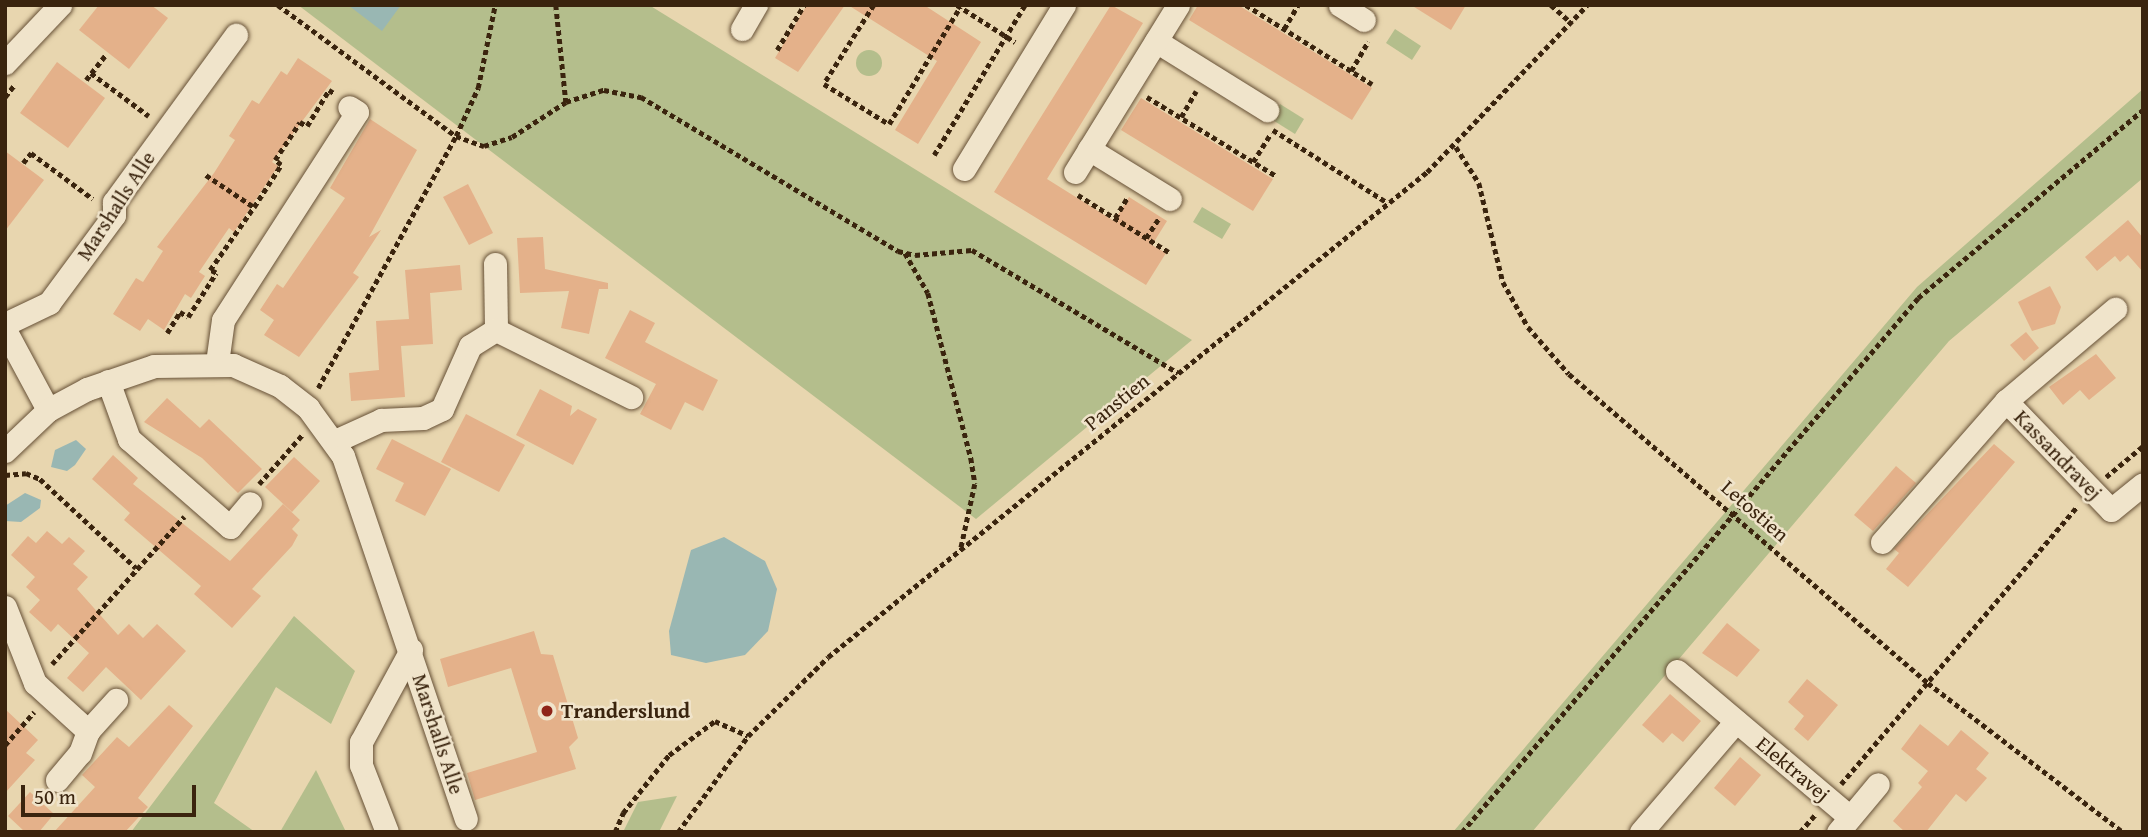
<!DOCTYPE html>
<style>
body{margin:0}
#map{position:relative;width:2148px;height:837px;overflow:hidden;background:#e8d6af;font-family:"Gentium Book Plus",serif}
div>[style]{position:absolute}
.green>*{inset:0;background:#b4be8c}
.round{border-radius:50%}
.water>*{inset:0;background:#99b7b3}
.building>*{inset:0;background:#e4b18a}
.path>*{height:4.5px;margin-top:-2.25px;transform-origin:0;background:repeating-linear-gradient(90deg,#3a240e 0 5px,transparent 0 8.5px)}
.roads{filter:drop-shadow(0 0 2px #665036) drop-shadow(0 0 2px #665036)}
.minor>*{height:23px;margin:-11.5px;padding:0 11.5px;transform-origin:11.5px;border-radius:11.5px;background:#f0e4cb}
.dots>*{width:19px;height:19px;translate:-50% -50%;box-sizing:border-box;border:4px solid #f0e4cb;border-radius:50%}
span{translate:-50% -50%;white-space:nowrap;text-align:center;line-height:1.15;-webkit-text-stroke:5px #f0e4cb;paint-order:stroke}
.street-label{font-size:21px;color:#3a240e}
.poi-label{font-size:21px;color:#3a240e;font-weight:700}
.left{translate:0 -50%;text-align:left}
.frame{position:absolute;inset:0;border:7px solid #3a240e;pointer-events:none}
.scale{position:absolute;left:21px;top:785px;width:175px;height:32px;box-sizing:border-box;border:4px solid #3a240e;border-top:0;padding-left:9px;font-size:21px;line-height:24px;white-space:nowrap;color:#3a240e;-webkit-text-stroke:5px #f0e4cb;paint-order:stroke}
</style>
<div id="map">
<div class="green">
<div style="clip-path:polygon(298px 5px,649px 5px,1192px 340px,976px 519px)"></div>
<div style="clip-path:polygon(1395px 29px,1421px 46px,1412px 60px,1386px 43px)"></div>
<div class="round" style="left:856px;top:50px;width:26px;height:26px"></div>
<div style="clip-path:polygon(2143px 89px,2143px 178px,1949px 341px,1532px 832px,1453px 832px,1917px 287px)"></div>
<div style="clip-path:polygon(1280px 104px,1304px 119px,1295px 134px,1271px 119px)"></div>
<div style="clip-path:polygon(1202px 207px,1231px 224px,1222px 239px,1193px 222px)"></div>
<div style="clip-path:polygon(294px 616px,355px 671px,331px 724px,276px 687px,214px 803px,255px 832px,131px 832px)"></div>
<div style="clip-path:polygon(316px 770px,346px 832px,280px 832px)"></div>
<div style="clip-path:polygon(677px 796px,659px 832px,623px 832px,638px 802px)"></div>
</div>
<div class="water">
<div style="clip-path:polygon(348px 5px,401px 5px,382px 31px)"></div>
<div style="clip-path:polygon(76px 440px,86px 449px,75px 465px,67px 471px,51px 467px,55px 450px)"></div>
<div style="clip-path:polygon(25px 493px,41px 500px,40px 508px,21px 522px,5px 521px,5px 506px)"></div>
<div style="clip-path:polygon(724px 537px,765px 561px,777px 589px,768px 631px,745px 655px,706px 663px,671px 655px,669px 631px,691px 550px)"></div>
</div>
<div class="building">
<div style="clip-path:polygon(99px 5px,151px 5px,168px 18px,129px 69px,79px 30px)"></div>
<div style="clip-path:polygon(807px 5px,845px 5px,798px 72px,775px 58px)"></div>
<div style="clip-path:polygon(848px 5px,924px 5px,981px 42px,918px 144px,895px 130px,937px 61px)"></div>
<div style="clip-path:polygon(1111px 5px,1143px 23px,1047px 179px,1114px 221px,1129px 197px,1167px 221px,1152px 245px,1166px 253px,1146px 285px,994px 192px)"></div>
<div style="clip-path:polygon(1198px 5px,1238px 5px,1372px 88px,1352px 120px,1189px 20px)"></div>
<div style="clip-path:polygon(1411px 5px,1466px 5px,1451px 30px)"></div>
<div style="clip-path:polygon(298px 58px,332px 81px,272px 162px,278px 166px,234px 232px,229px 228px,199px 272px,205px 276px,191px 298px,185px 294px,164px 330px,148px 319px,140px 331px,113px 314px,136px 278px,143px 282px,163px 251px,157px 247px,214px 173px,235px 140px,229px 136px,252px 100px,259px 104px,281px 71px,287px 75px)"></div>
<div style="clip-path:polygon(57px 62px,105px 98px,68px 148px,20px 113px)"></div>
<div style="clip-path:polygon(1141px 98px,1273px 179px,1253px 211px,1121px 130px)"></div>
<div style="clip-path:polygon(370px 119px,417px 150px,369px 237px,381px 230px,353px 273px,359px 277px,299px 357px,264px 335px,274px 320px,260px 310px,277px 284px,283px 288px,345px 198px,330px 188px)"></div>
<div style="clip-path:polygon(5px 151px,44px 180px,5px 231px)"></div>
<div style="clip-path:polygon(468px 184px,493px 233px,469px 245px,443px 197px)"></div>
<div style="clip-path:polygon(2128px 220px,2143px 238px,2143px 272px,2128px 255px,2120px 262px,2115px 256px,2097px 271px,2085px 257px)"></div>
<div style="clip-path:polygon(543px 237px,545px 269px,608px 283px,608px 289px,599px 289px,589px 334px,561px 328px,569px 291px,520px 293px,517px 238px)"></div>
<div style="clip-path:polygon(460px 265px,462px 290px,430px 293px,433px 344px,401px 346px,405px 397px,351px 401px,349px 373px,379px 370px,376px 321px,409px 319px,405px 270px)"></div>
<div style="clip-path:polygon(2050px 286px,2061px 307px,2055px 324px,2032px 331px,2018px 302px)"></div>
<div style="clip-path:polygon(630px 310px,655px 323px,645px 342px,718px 380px,703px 411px,685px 402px,671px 430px,640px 414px,656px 384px,605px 358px)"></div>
<div style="clip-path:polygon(2026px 332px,2039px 348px,2024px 361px,2010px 345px)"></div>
<div style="clip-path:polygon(2096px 354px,2116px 378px,2089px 400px,2080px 390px,2063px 405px,2049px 387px)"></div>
<div style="clip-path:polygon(540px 389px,572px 406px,570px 416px,578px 409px,597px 419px,573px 465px,516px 435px)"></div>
<div style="clip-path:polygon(167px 398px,200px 428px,209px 419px,262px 469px,238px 493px,202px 458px,144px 422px)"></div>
<div style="clip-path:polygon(466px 414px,525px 445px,499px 492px,441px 462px)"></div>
<div style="clip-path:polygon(392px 439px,451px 469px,425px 516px,395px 501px,404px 483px,376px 469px)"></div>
<div style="clip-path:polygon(1994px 444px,2015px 462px,1908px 587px,1886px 569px,1899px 553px,1894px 549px)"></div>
<div style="clip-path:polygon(113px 455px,138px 478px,133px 484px,230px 561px,283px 504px,300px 520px,292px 529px,298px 535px,292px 546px,252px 589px,261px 596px,232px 628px,194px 594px,201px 586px,124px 520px,130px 513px,92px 479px)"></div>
<div style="clip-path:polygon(294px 457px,320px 481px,292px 512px,265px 487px)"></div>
<div style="clip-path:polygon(1896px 466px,1916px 483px,1873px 531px,1854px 515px)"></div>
<div style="clip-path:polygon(47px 531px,62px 544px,69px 537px,85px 551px,73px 564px,88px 577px,77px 589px,118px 635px,129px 624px,143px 638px,157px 624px,186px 651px,141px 700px,106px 667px,83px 692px,67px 678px,89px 653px,58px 624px,51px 632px,29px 612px,40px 600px,26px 587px,35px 577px,11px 555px,28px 536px,36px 543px)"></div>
<div style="clip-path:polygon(1727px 623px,1760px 650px,1737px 677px,1702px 653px)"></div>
<div style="clip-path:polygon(534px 631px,541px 654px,553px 655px,578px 738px,569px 747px,576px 769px,475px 800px,467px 773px,537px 752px,511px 668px,448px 687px,440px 659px)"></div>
<div style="clip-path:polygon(1807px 679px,1838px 705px,1808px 741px,1794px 729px,1804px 716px,1788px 702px)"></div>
<div style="clip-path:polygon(1670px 694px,1701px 721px,1683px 742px,1672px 733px,1663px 743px,1642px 725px)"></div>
<div style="clip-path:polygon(169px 705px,193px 726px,138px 798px,148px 807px,125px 832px,54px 832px,95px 787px,82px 775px,117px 737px,129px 747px)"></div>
<div style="clip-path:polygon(5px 709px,38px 740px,26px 753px,35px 760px,5px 793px)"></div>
<div style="clip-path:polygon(1920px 724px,1948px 746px,1961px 730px,1989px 753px,1976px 769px,1987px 778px,1966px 802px,1956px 794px,1926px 832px,1905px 832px,1893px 821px,1922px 787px,1918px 783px,1928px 771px,1901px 749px)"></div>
<div style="clip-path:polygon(1740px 757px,1761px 775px,1735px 806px,1714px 788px)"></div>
<div style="clip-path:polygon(30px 792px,54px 814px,39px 832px,25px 832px,8px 816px)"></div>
</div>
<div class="path">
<div style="left:278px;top:5px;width:221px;rotate:36.4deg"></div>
<div style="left:456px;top:136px;width:30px;rotate:20deg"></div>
<div style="left:484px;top:146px;width:29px;rotate:-18deg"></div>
<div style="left:512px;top:137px;width:64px;rotate:-32.9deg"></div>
<div style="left:566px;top:102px;width:40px;rotate:-18deg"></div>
<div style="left:604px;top:90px;width:38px;rotate:11deg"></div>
<div style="left:641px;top:97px;width:300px;rotate:30.9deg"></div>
<div style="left:898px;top:251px;width:17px;rotate:13deg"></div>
<div style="left:915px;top:255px;width:57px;rotate:-5deg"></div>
<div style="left:972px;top:250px;width:240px;rotate:30.8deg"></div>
<div style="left:556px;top:5px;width:98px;rotate:84.1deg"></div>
<div style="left:874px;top:5px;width:93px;rotate:122.3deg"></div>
<div style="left:824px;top:84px;width:76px;rotate:31.6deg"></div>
<div style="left:889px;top:124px;width:137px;rotate:-58.7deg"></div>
<div style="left:957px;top:5px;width:69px;rotate:32.5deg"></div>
<div style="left:1246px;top:5px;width:149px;rotate:32.1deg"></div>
<div style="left:1551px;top:5px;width:28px;rotate:41deg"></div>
<div style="left:1284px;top:29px;width:28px;rotate:-60deg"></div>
<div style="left:777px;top:50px;width:52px;rotate:-59deg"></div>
<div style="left:1351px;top:71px;width:34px;rotate:-60deg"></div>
<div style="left:91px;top:73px;width:72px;rotate:36.6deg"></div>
<div style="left:86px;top:80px;width:33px;rotate:-52deg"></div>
<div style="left:5px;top:97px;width:16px;rotate:-52deg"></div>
<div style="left:1147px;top:97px;width:150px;rotate:31.4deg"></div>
<div style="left:1181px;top:117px;width:30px;rotate:-60deg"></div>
<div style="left:1273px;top:130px;width:136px;rotate:32.4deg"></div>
<div style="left:1456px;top:147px;width:43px;rotate:57.4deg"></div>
<div style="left:1479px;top:183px;width:102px;rotate:76.4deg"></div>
<div style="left:1503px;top:282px;width:51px;rotate:60.9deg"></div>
<div style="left:1528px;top:327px;width:62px;rotate:48.9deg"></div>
<div style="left:1569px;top:374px;width:474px;rotate:40.7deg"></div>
<div style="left:1928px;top:683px;width:245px;rotate:37.4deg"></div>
<div style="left:934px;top:155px;width:175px;rotate:-58.8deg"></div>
<div style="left:1253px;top:162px;width:34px;rotate:-58deg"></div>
<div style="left:23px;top:163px;width:13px;rotate:-51deg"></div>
<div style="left:31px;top:153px;width:77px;rotate:36.6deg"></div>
<div style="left:206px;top:175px;width:58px;rotate:33.7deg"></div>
<div style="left:254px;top:207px;width:50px;rotate:-57.3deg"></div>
<div style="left:281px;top:165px;width:8px;rotate:-140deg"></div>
<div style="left:275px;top:160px;width:45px;rotate:-56.7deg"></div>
<div style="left:300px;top:122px;width:8px;rotate:30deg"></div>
<div style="left:307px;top:126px;width:42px;rotate:-58.6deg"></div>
<div style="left:329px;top:90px;width:6px;rotate:31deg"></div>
<div style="left:1078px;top:195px;width:107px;rotate:32.1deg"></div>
<div style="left:1115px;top:218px;width:23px;rotate:-59deg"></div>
<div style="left:1146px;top:238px;width:24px;rotate:-57deg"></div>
<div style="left:905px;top:253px;width:46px;rotate:60.1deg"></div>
<div style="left:928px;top:293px;width:171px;rotate:75.4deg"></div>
<div style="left:971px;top:458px;width:26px;rotate:81deg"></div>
<div style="left:975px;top:484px;width:66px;rotate:102.3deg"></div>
<div style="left:167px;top:333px;width:25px;rotate:-58deg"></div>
<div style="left:180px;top:312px;width:9px;rotate:32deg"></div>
<div style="left:188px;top:317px;width:52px;rotate:-57.5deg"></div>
<div style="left:216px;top:273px;width:7px;rotate:-153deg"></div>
<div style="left:210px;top:270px;width:77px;rotate:-55.1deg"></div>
<div style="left:318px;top:388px;width:287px;rotate:-61.3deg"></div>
<div style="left:456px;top:136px;width:53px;rotate:-65.4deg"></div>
<div style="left:478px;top:88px;width:85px;rotate:-78.4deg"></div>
<div style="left:5px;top:475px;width:21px;rotate:-5deg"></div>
<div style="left:26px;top:473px;width:15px;rotate:23deg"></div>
<div style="left:40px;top:479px;width:131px;rotate:42.8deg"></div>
<div style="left:2106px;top:477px;width:48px;rotate:-40deg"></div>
<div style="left:259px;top:484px;width:65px;rotate:-48.7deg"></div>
<div style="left:52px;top:664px;width:198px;rotate:-48.1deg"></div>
<div style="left:5px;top:745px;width:44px;rotate:-48.7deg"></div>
<div style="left:1841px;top:784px;width:365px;rotate:-49.6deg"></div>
<div style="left:615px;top:832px;width:21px;rotate:-67deg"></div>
<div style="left:623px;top:813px;width:74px;rotate:-51.6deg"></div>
<div style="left:669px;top:755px;width:57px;rotate:-36.5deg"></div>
<div style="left:715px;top:721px;width:36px;rotate:24deg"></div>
<div style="left:678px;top:832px;width:119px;rotate:-53.9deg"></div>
<div style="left:748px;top:736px;width:112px;rotate:-44.6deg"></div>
<div style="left:828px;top:657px;width:771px;rotate:-39deg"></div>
<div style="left:1427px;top:172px;width:231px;rotate:-46.2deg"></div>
<div style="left:1462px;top:832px;width:702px;rotate:-49.5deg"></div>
<div style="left:1918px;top:298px;width:293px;rotate:-39.9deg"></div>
<div style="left:1800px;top:832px;width:23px;rotate:-49deg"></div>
</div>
<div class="roads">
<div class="minor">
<div style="left:1340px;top:5px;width:28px;rotate:32deg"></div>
<div style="left:742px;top:29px;width:28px;rotate:-60deg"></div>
<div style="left:1156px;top:41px;width:131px;rotate:31.9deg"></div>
<div style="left:5px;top:63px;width:80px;rotate:-46.5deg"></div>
<div style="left:1089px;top:149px;width:95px;rotate:31.7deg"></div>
<div style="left:964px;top:169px;width:192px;rotate:-58.6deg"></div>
<div style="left:1075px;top:172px;width:196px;rotate:-58.3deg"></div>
<div style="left:495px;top:264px;width:66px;rotate:89.1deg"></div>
<div style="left:5px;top:324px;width:49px;rotate:-25.5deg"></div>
<div style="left:49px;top:303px;width:109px;rotate:-53.5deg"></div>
<div style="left:114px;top:215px;width:13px;rotate:-90deg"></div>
<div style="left:114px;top:202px;width:207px;rotate:-53.9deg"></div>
<div style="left:5px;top:330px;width:91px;rotate:61.7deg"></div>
<div style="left:217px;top:363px;width:43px;rotate:-82.1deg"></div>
<div style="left:223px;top:320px;width:247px;rotate:-57.2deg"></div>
<div style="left:357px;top:112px;width:9px;rotate:-148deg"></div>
<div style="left:108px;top:381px;width:62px;rotate:70.1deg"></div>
<div style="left:129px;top:439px;width:134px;rotate:41.1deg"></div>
<div style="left:230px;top:527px;width:31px;rotate:-50deg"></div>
<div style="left:2006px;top:401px;width:143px;rotate:-40.2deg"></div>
<div style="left:335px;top:441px;width:51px;rotate:-24.5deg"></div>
<div style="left:381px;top:420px;width:42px;rotate:-2.7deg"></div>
<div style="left:423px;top:418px;width:21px;rotate:-25deg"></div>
<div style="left:442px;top:409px;width:69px;rotate:-66deg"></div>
<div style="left:470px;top:346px;width:31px;rotate:-32deg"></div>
<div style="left:496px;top:330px;width:151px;rotate:26.4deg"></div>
<div style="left:5px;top:451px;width:59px;rotate:-43.6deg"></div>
<div style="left:48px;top:410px;width:44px;rotate:-28.3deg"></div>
<div style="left:87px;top:389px;width:71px;rotate:-18.9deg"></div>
<div style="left:154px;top:366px;width:79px;rotate:-0.7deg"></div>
<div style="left:233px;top:365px;width:51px;rotate:24.1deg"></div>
<div style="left:280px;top:386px;width:36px;rotate:38deg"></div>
<div style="left:308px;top:408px;width:59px;rotate:53.9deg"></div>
<div style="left:343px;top:456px;width:383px;rotate:71.3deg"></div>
<div style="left:1882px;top:542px;width:188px;rotate:-48.7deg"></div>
<div style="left:2006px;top:401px;width:151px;rotate:46.1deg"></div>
<div style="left:2111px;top:510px;width:41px;rotate:-39.1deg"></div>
<div style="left:5px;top:607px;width:82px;rotate:68.5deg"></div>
<div style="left:35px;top:683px;width:72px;rotate:42.2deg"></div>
<div style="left:1677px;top:671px;width:226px;rotate:40.2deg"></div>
<div style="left:57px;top:780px;width:35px;rotate:-50deg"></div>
<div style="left:80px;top:753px;width:23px;rotate:-70deg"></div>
<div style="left:88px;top:731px;width:42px;rotate:-47.9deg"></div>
<div style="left:387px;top:832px;width:72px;rotate:-111.2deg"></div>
<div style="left:361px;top:765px;width:23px;rotate:-90deg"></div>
<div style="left:361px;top:742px;width:105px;rotate:-61.5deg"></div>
<div style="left:1641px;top:832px;width:146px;rotate:-49.4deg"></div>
<div style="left:1838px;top:832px;width:62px;rotate:-50.2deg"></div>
</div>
</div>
<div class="dots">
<div style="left:547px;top:711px;background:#8f2418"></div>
</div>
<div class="street-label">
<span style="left:116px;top:206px;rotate:-57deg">Marshalls Alle</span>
<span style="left:1117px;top:402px;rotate:-39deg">Panstien</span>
<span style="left:2058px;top:455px;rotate:46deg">Kassandravej</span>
<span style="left:1755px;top:511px;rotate:41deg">Letostien</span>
<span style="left:438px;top:734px;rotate:72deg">Marshalls Alle</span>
<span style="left:1793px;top:769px;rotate:40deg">Elektravej</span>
</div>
<div class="poi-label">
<span class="left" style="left:561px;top:711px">Tranderslund</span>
</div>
<div class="frame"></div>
<div class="scale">50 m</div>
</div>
